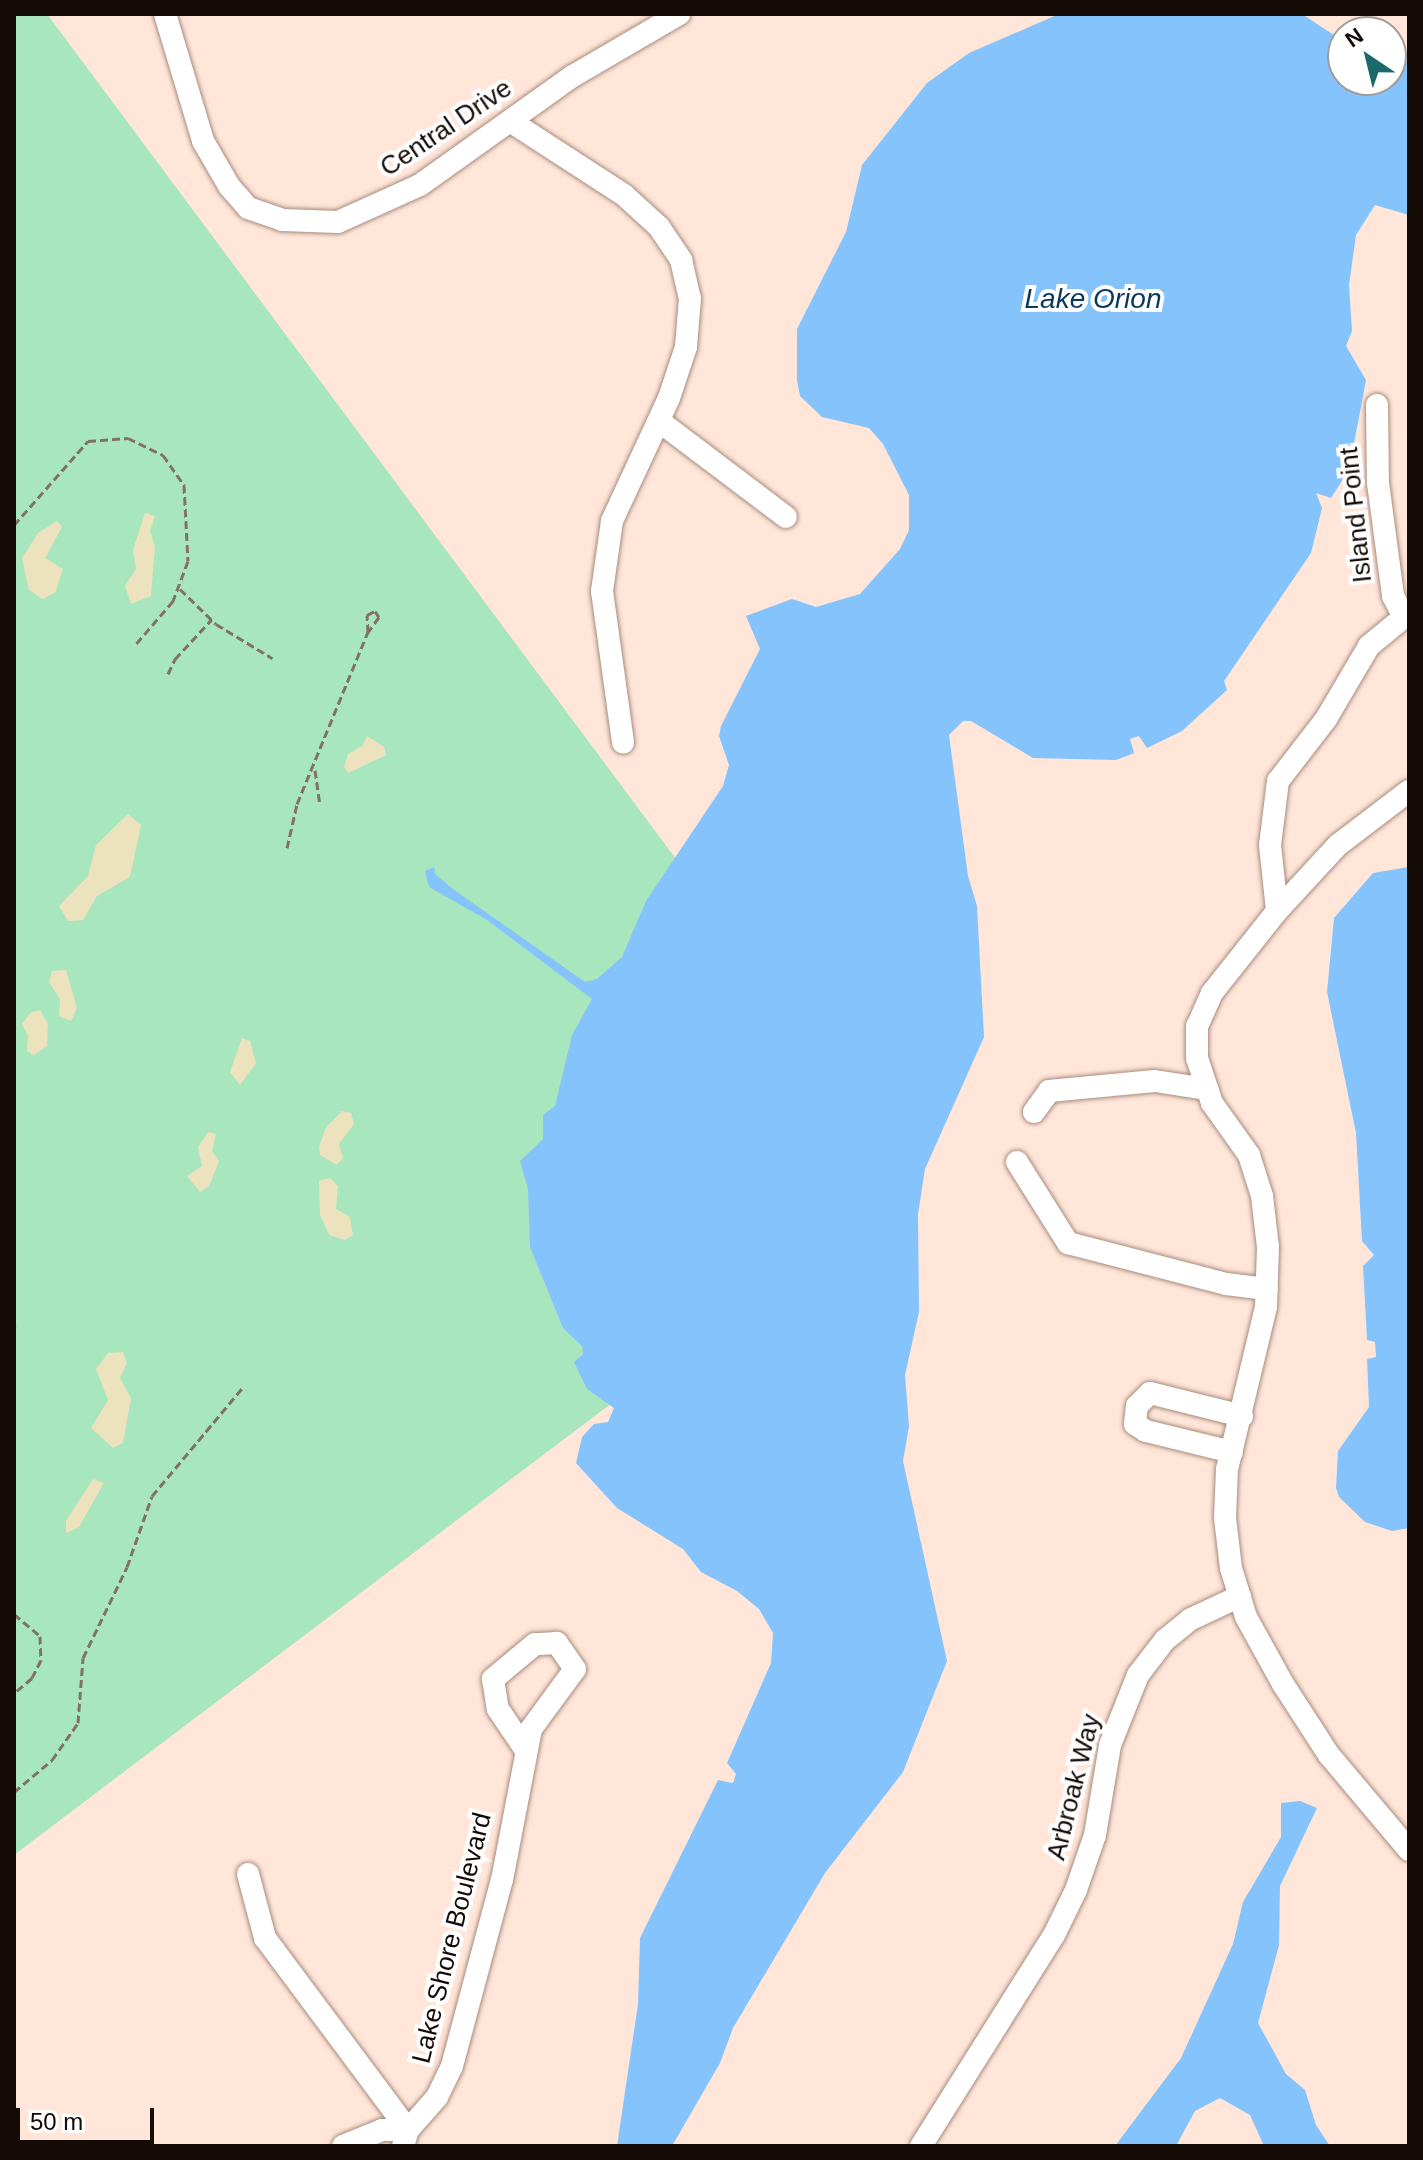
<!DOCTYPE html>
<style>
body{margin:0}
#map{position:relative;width:1423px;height:2160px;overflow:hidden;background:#ffe6d9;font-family:Arial,sans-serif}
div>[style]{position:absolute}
.green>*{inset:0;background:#a8e6bd}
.sand>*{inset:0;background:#ece2bd}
.water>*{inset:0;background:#85c3fd}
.path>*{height:3px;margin-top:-1.5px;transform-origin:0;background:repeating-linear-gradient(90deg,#827169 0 8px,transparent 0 12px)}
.roads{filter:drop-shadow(0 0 2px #a98c7e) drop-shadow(0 0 2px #a98c7e)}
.minor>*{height:22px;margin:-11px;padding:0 11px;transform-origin:11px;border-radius:11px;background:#fff}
span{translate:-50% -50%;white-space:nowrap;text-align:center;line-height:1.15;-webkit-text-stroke:8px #fff;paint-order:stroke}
.street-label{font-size:26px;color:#130905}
.water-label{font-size:28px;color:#0a395e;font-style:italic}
.frame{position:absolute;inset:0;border:16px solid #130905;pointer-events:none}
.north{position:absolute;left:1327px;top:16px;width:80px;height:80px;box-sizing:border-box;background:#fff;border:2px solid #a19d9b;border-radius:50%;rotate:325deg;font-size:22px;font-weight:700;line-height:32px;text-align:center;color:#130905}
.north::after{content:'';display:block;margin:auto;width:28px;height:36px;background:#1c696b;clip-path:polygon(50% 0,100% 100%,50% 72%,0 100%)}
.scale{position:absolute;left:16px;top:2108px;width:138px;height:36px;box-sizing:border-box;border:4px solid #130905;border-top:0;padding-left:10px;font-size:24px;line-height:28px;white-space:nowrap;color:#130905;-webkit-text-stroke:6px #fff;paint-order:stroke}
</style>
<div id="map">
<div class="green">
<div style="clip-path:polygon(14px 14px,47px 14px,912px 1176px,14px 1855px)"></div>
</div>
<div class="sand">
<div style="clip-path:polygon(145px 513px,155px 516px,150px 531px,155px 547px,151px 596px,131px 604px,125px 586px,136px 569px,133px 550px)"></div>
<div style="clip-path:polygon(57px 521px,62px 527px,45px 558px,63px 569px,55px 593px,42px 599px,29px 590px,22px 558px,38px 533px)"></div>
<div style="clip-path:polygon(367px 736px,384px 747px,386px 755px,348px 773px,344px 767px,348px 754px,362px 746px)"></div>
<div style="clip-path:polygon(128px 814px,141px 825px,130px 877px,97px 896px,83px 920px,68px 921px,59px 906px,88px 876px,96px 845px)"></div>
<div style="clip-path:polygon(66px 970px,77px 1008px,71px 1021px,59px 1016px,60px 999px,49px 982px,52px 971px)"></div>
<div style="clip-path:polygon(40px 1010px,48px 1024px,47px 1046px,34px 1055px,27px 1051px,28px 1035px,22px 1024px,31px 1012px)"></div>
<div style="clip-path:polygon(242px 1038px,250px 1041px,256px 1063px,240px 1085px,230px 1072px)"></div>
<div style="clip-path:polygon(342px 1111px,351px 1113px,354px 1124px,339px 1144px,343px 1158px,337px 1165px,320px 1155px,319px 1147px,326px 1127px)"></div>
<div style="clip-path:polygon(208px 1132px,216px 1134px,212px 1151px,219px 1161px,209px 1186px,200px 1192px,187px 1176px,202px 1166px,198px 1147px)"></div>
<div style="clip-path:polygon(330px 1178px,338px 1186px,336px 1209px,350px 1217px,353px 1235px,345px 1240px,329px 1235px,320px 1215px,319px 1181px)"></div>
<div style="clip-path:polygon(123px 1352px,127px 1363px,120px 1378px,131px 1398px,123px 1443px,113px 1448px,91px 1428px,108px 1400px,96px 1369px,108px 1353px)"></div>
<div style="clip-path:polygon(93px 1479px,104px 1483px,79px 1527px,66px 1533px,66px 1521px)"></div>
</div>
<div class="water">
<div style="clip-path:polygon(1059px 14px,1302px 14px,1343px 41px,1343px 80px,1391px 80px,1391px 58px,1409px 62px,1409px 215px,1375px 205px,1356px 235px,1349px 285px,1352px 331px,1346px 346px,1366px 380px,1349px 470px,1331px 498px,1316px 493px,1322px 508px,1311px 553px,1224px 681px,1227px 690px,1182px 731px,1147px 748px,1139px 736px,1130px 739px,1134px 753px,1116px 760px,1033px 758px,971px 721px,963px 721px,949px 735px,968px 876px,977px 906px,984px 1037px,925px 1169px,918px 1214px,919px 1312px,905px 1375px,909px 1426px,903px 1461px,947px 1661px,903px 1772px,825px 1873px,733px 2028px,720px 2063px,672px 2146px,617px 2146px,638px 2004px,640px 1938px,718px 1780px,733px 1783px,736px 1774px,727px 1763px,771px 1663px,773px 1633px,759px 1609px,737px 1591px,701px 1572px,683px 1549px,617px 1508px,576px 1463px,582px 1437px,594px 1424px,608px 1422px,614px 1408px,587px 1389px,574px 1362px,583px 1354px,582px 1346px,563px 1328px,530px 1247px,528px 1189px,520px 1161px,543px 1139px,543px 1115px,555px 1106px,572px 1035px,592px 999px,487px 920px,429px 887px,425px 871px,434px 867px,435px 874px,453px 889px,585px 982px,597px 979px,622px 957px,646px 901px,723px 786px,729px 765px,719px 736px,721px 726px,760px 649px,746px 616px,792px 599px,816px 607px,860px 594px,900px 549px,909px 530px,909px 495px,883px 444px,869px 428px,822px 417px,800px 396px,797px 380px,797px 329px,846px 232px,862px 165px,927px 83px,969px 53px)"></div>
<div style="clip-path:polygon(1409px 867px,1409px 1528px,1392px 1531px,1365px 1522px,1339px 1497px,1336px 1488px,1338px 1451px,1369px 1407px,1367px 1359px,1376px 1357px,1375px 1342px,1367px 1340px,1363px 1266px,1374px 1255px,1362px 1241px,1356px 1133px,1327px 992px,1334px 918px,1373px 873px)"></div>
<div style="clip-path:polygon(1300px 1801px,1317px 1808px,1280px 1886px,1279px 1945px,1258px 2023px,1286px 2074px,1305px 2090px,1316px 2125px,1330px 2146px,1264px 2146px,1250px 2115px,1220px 2098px,1195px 2111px,1176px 2146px,1115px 2146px,1181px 2058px,1233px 1944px,1243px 1902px,1281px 1837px,1281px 1803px)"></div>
</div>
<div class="path">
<div style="left:14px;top:525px;width:112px;rotate:-48.6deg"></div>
<div style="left:88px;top:441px;width:40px;rotate:-4.3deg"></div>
<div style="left:128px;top:438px;width:39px;rotate:26deg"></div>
<div style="left:163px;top:455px;width:37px;rotate:55deg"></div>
<div style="left:184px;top:485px;width:76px;rotate:87deg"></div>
<div style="left:188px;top:561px;width:43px;rotate:110.6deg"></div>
<div style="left:173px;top:601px;width:58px;rotate:130.8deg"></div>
<div style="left:180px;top:589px;width:50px;rotate:44.2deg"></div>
<div style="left:216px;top:624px;width:66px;rotate:31.3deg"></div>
<div style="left:168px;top:674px;width:17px;rotate:-65deg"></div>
<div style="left:175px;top:659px;width:54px;rotate:-47.2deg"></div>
<div style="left:315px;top:770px;width:34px;rotate:82deg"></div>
<div style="left:287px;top:848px;width:45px;rotate:-77.2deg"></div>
<div style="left:297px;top:804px;width:186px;rotate:-67.6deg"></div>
<div style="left:368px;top:632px;width:17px;rotate:-93deg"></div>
<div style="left:367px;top:615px;width:9px;rotate:-27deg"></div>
<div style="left:375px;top:611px;width:7px;rotate:56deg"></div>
<div style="left:379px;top:617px;width:19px;rotate:126deg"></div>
<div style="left:14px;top:1326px;width:2px;rotate:-27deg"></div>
<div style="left:14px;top:1614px;width:34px;rotate:40deg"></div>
<div style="left:40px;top:1636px;width:24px;rotate:88deg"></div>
<div style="left:41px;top:1660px;width:20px;rotate:117deg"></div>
<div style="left:32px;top:1678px;width:23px;rotate:140deg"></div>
<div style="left:14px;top:1792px;width:50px;rotate:-40.1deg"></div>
<div style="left:52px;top:1760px;width:45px;rotate:-54.9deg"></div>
<div style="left:78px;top:1723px;width:65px;rotate:-85.6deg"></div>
<div style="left:83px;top:1658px;width:101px;rotate:-64.2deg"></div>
<div style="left:127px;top:1567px;width:75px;rotate:-70.6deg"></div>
<div style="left:152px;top:1496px;width:142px;rotate:-50.1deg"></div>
</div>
<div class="roads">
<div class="minor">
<div style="left:165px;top:14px;width:133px;rotate:73.3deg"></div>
<div style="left:203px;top:141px;width:52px;rotate:60deg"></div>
<div style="left:229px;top:186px;width:29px;rotate:49deg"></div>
<div style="left:248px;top:208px;width:36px;rotate:19deg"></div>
<div style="left:282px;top:220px;width:56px;rotate:2deg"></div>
<div style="left:338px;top:222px;width:90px;rotate:-24.3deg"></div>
<div style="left:420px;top:185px;width:188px;rotate:-35.5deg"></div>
<div style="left:573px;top:76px;width:123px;rotate:-30.3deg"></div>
<div style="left:510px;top:121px;width:136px;rotate:33deg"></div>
<div style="left:624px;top:195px;width:47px;rotate:42.4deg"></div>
<div style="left:659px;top:227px;width:40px;rotate:56deg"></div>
<div style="left:681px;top:260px;width:39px;rotate:77deg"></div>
<div style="left:690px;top:298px;width:49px;rotate:94.7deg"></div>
<div style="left:686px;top:347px;width:54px;rotate:108.4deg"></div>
<div style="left:669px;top:398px;width:136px;rotate:114.9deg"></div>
<div style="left:612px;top:521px;width:71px;rotate:98.1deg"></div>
<div style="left:602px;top:591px;width:153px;rotate:82.1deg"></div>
<div style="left:1377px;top:405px;width:78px;rotate:89.3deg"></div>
<div style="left:1378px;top:483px;width:114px;rotate:82.4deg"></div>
<div style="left:1393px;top:596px;width:22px;rotate:63deg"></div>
<div style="left:659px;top:421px;width:159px;rotate:37.1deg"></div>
<div style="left:1409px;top:613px;width:52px;rotate:140.5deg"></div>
<div style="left:1369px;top:646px;width:85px;rotate:120.5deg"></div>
<div style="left:1326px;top:719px;width:78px;rotate:127.7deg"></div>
<div style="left:1278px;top:781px;width:64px;rotate:97.1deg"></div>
<div style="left:1270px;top:845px;width:66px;rotate:83.9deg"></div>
<div style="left:1277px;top:911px;width:105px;rotate:128.4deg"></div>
<div style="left:1212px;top:993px;width:36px;rotate:114deg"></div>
<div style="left:1197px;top:1026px;width:32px;rotate:90deg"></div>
<div style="left:1197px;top:1058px;width:47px;rotate:71.6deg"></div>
<div style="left:1212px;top:1103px;width:64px;rotate:54.6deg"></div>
<div style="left:1249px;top:1155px;width:43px;rotate:72.4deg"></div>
<div style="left:1262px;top:1196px;width:51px;rotate:83.3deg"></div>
<div style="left:1268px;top:1247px;width:60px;rotate:91.9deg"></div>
<div style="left:1266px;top:1307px;width:167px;rotate:103.5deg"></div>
<div style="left:1227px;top:1469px;width:49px;rotate:92.3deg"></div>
<div style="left:1225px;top:1518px;width:50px;rotate:83.2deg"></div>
<div style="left:1231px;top:1568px;width:51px;rotate:73deg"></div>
<div style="left:1246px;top:1617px;width:77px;rotate:61.1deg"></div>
<div style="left:1283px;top:1684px;width:85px;rotate:57.1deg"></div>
<div style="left:1329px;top:1755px;width:124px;rotate:49.9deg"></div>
<div style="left:1277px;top:911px;width:90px;rotate:-47.3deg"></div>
<div style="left:1338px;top:845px;width:89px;rotate:-37.3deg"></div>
<div style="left:1034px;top:1112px;width:26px;rotate:-54deg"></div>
<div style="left:1049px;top:1091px;width:106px;rotate:-5.4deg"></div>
<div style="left:1155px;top:1081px;width:53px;rotate:8.7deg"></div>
<div style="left:1017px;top:1162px;width:96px;rotate:57.8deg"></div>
<div style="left:1068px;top:1243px;width:163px;rotate:14.5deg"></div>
<div style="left:1226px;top:1284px;width:41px;rotate:7deg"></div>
<div style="left:1232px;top:1452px;width:89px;rotate:-166.3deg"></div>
<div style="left:1146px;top:1431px;width:13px;rotate:-148deg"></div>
<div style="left:1135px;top:1424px;width:18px;rotate:-84deg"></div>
<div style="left:1137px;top:1406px;width:18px;rotate:-45deg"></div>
<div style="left:1150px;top:1393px;width:95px;rotate:14deg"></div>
<div style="left:248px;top:1874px;width:66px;rotate:75.1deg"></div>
<div style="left:265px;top:1938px;width:239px;rotate:53.3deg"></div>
<div style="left:343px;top:2146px;width:42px;rotate:-22.3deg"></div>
<div style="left:382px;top:2130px;width:26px"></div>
<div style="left:403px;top:2146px;width:17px;rotate:-73deg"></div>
<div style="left:408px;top:2130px;width:44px;rotate:-48.7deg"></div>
<div style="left:437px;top:2097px;width:34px;rotate:-64deg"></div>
<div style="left:452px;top:2066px;width:193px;rotate:-75deg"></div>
<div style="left:502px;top:1880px;width:154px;rotate:-79.1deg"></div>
<div style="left:531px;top:1729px;width:74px;rotate:-53.7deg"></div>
<div style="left:575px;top:1669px;width:32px;rotate:-125deg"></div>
<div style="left:557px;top:1643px;width:22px;rotate:177deg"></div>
<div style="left:535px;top:1644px;width:55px;rotate:140.2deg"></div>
<div style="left:493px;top:1679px;width:30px;rotate:81deg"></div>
<div style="left:498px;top:1709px;width:48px;rotate:56deg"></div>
<div style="left:921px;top:2146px;width:249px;rotate:-57.8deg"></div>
<div style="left:1054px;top:1935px;width:50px;rotate:-63.9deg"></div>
<div style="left:1076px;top:1890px;width:58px;rotate:-70.9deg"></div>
<div style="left:1095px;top:1835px;width:91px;rotate:-80.5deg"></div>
<div style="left:1110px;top:1745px;width:75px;rotate:-68.2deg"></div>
<div style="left:1138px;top:1675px;width:44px;rotate:-52.4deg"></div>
<div style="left:1165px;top:1640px;width:33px;rotate:-39deg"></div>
<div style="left:1191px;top:1619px;width:54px;rotate:-25.1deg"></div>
</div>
</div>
<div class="street-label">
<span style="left:446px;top:128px;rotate:-34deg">Central Drive</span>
<span style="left:1356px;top:515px;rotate:-96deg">Island Point</span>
<span style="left:1074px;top:1787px;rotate:-76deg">Arbroak Way</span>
<span style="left:452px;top:1938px;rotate:-76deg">Lake Shore Boulevard</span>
</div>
<div class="water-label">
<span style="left:1093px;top:299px">Lake Orion</span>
</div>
<div class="frame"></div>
<div class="north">N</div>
<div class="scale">50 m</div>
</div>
